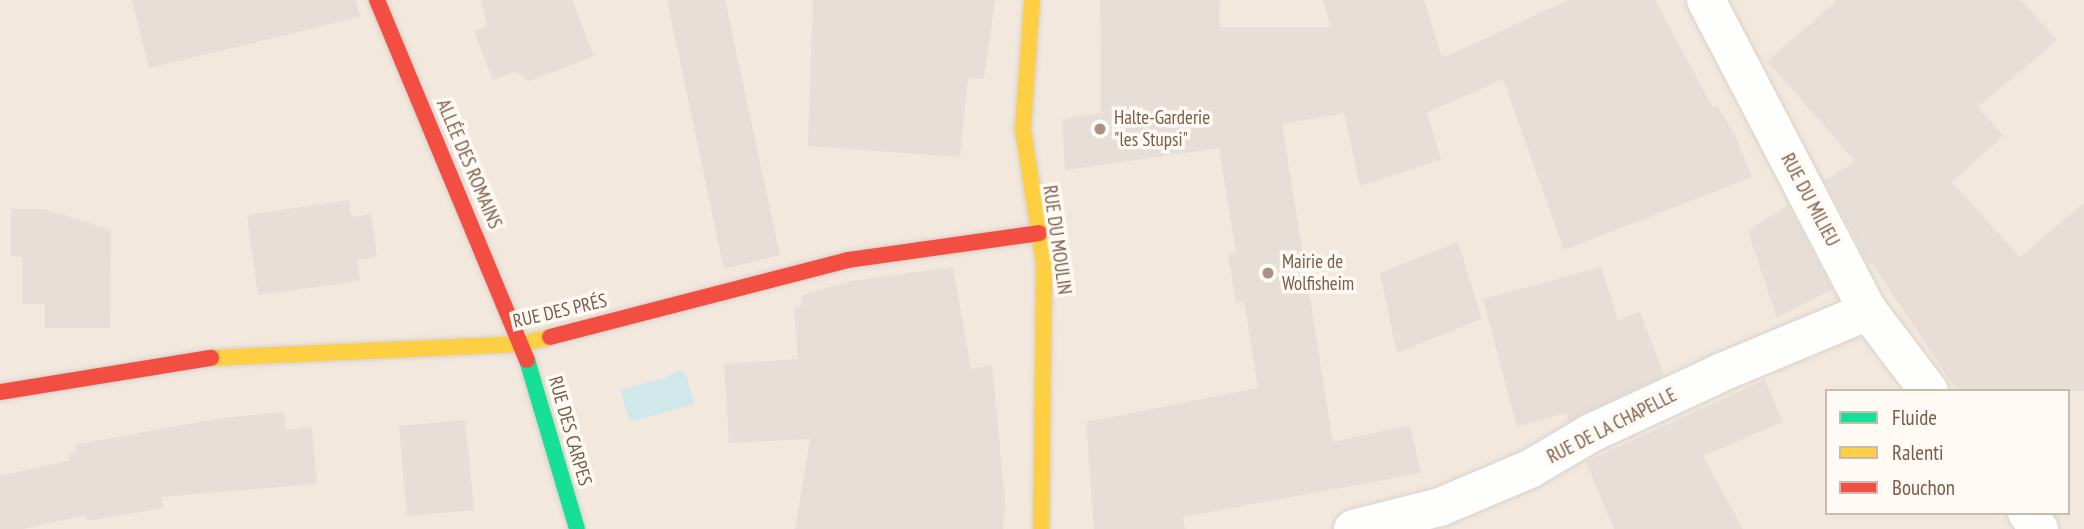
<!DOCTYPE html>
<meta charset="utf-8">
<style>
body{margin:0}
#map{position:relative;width:2084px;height:529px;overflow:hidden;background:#f9f5f0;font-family:"PT Sans Narrow",sans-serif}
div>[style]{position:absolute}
.residential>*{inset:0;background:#f2e8de}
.water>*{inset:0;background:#d0e8ea}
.building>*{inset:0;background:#e6ded7}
.roads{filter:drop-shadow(0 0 2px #d7d1cb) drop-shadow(0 0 2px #d7d1cb)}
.street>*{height:38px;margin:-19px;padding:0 19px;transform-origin:19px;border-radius:19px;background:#fefefd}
.fast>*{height:16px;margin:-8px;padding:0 8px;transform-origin:8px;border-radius:8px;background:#16e098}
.slow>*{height:16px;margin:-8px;padding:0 8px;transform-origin:8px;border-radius:8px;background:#ffcf43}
.jam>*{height:16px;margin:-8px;padding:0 8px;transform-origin:8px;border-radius:8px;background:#f24e42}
.dots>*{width:19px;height:19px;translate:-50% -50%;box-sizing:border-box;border:4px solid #fffaf3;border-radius:50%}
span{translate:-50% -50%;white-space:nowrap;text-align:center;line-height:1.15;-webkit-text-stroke:7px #fffaf3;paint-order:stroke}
.poi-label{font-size:19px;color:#7a5c4d}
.left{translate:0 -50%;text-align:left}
.street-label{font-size:19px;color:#7a5c4d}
.legend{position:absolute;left:1825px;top:389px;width:245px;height:126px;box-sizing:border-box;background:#fffaf3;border:2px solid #cabbb1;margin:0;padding:9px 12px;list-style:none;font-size:21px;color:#7a5c4d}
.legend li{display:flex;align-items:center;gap:14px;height:35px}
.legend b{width:35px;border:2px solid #cabbb1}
</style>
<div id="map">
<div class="residential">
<div style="clip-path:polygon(evenodd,0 0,2084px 0,2084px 529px,0 529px,0 0,1827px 391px,2068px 391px,2068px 513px,1827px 513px,1827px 391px)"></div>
</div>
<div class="water">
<div style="clip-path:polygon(678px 370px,686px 374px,694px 404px,630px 422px,620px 390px,668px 377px)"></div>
</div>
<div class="building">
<div style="clip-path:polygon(132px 0,356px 0,360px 17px,149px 68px)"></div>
<div style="clip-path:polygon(481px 0,572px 0,594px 56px,530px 81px,515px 72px,493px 80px,474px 31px,487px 26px)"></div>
<div style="clip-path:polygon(667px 0,725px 0,780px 255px,724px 269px)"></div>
<div style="clip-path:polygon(813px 0,995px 0,984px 79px,968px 78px,960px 157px,808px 146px)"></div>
<div style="clip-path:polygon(1100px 0,1220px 0,1219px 27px,1331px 27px,1323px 0,1424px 0,1442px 58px,1569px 0,1655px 0,1713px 108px,1717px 105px,1736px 137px,1752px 177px,1564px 250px,1503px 79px,1427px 113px,1441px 160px,1360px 186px,1344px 113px,1282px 124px,1333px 442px,1410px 425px,1421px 473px,1183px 517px,1185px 529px,1094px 529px,1086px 422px,1258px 388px,1244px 301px,1236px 303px,1228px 254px,1236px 253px,1219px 148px,1065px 170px,1062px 119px,1101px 113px)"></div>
<div style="clip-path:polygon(1838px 0,2021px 0,2057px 40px,1978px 107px,2003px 136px,1952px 182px,2020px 257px,2084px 203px,2084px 391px,1957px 391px,1872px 263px,1869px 265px,1825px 181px,1855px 161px,1767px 61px)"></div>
<div style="clip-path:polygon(349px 200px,351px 217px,371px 214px,377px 257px,357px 260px,360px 281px,258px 295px,247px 215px)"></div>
<div style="clip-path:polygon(1788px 205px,1832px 289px,1777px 318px,1748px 231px)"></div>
<div style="clip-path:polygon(11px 209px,45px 209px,111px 230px,110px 328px,45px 328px,45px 304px,22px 304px,22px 257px,11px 256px)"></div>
<div style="clip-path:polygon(1458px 242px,1482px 319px,1397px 353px,1380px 273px)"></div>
<div style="clip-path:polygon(953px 267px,971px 369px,992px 365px,1005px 500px,1003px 529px,795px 529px,810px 439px,729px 443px,724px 364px,798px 359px,794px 308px,801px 307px,802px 295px,852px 281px)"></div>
<div style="clip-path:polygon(1601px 267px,1618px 320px,1640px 312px,1664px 375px,1569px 421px,1566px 413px,1517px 427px,1483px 299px)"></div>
<div style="clip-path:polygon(1765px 380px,1783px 422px,1703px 456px,1743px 529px,1614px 529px,1586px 462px)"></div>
<div style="clip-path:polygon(284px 412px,285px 430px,312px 427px,317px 484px,161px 497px,164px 508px,87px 521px,86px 515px,23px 529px,0 529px,0 476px,70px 460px,69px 454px,76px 454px,74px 445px,221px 418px)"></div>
<div style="clip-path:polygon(465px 420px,474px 510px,407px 516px,399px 426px)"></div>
</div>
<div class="roads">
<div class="street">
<div style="left:1706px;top:0;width:351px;rotate:62.5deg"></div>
<div style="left:1868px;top:311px;width:101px;rotate:52.7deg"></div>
<div style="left:2027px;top:513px;width:20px;rotate:53deg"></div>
<div style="left:1353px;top:529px;width:90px;rotate:-14.2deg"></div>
<div style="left:1440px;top:507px;width:98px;rotate:-22.9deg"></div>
<div style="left:1530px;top:469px;width:71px;rotate:-30.5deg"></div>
<div style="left:1591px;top:433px;width:142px;rotate:-24.9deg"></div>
<div style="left:1720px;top:373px;width:160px;rotate:-22.7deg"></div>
</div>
<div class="fast">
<div style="left:527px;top:360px;width:176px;rotate:73.5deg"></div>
</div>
<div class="slow">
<div style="left:1032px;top:0;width:130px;rotate:94deg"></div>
<div style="left:1023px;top:130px;width:136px;rotate:81.1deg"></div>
<div style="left:1044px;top:264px;width:265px;rotate:90.6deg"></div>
<div style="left:211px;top:358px;width:311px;rotate:-2.6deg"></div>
<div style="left:522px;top:344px;width:29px;rotate:-14deg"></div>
</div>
<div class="jam">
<div style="left:377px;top:0;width:390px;rotate:67.4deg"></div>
<div style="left:550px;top:337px;width:308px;rotate:-14.5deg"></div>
<div style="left:848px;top:260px;width:193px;rotate:-8deg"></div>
<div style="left:0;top:392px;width:214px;rotate:-9.2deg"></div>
</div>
</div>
<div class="dots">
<div style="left:1100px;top:129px;background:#a69286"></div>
<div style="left:1268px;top:273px;background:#a69286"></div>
</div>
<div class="poi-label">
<span class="left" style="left:1114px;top:129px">Halte-Garderie<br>"les Stupsi"</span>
<span class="left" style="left:1282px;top:273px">Mairie de<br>Wolfisheim</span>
</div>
<div class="street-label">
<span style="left:469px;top:164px;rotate:67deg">ALLÉE DES ROMAINS</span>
<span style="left:1810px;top:200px;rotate:62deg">RUE DU MILIEU</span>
<span style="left:1057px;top:240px;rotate:82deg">RUE DU MOULIN</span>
<span style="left:560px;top:311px;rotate:-13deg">RUE DES PRÉS</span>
<span style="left:1612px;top:426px;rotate:-27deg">RUE DE LA CHAPELLE</span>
<span style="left:570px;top:431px;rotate:74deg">RUE DES CARPES</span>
</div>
<ul class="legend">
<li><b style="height:9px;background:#16e098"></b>Fluide</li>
<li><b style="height:9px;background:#ffcf43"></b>Ralenti</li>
<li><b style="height:9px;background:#f24e42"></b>Bouchon</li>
</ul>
</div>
